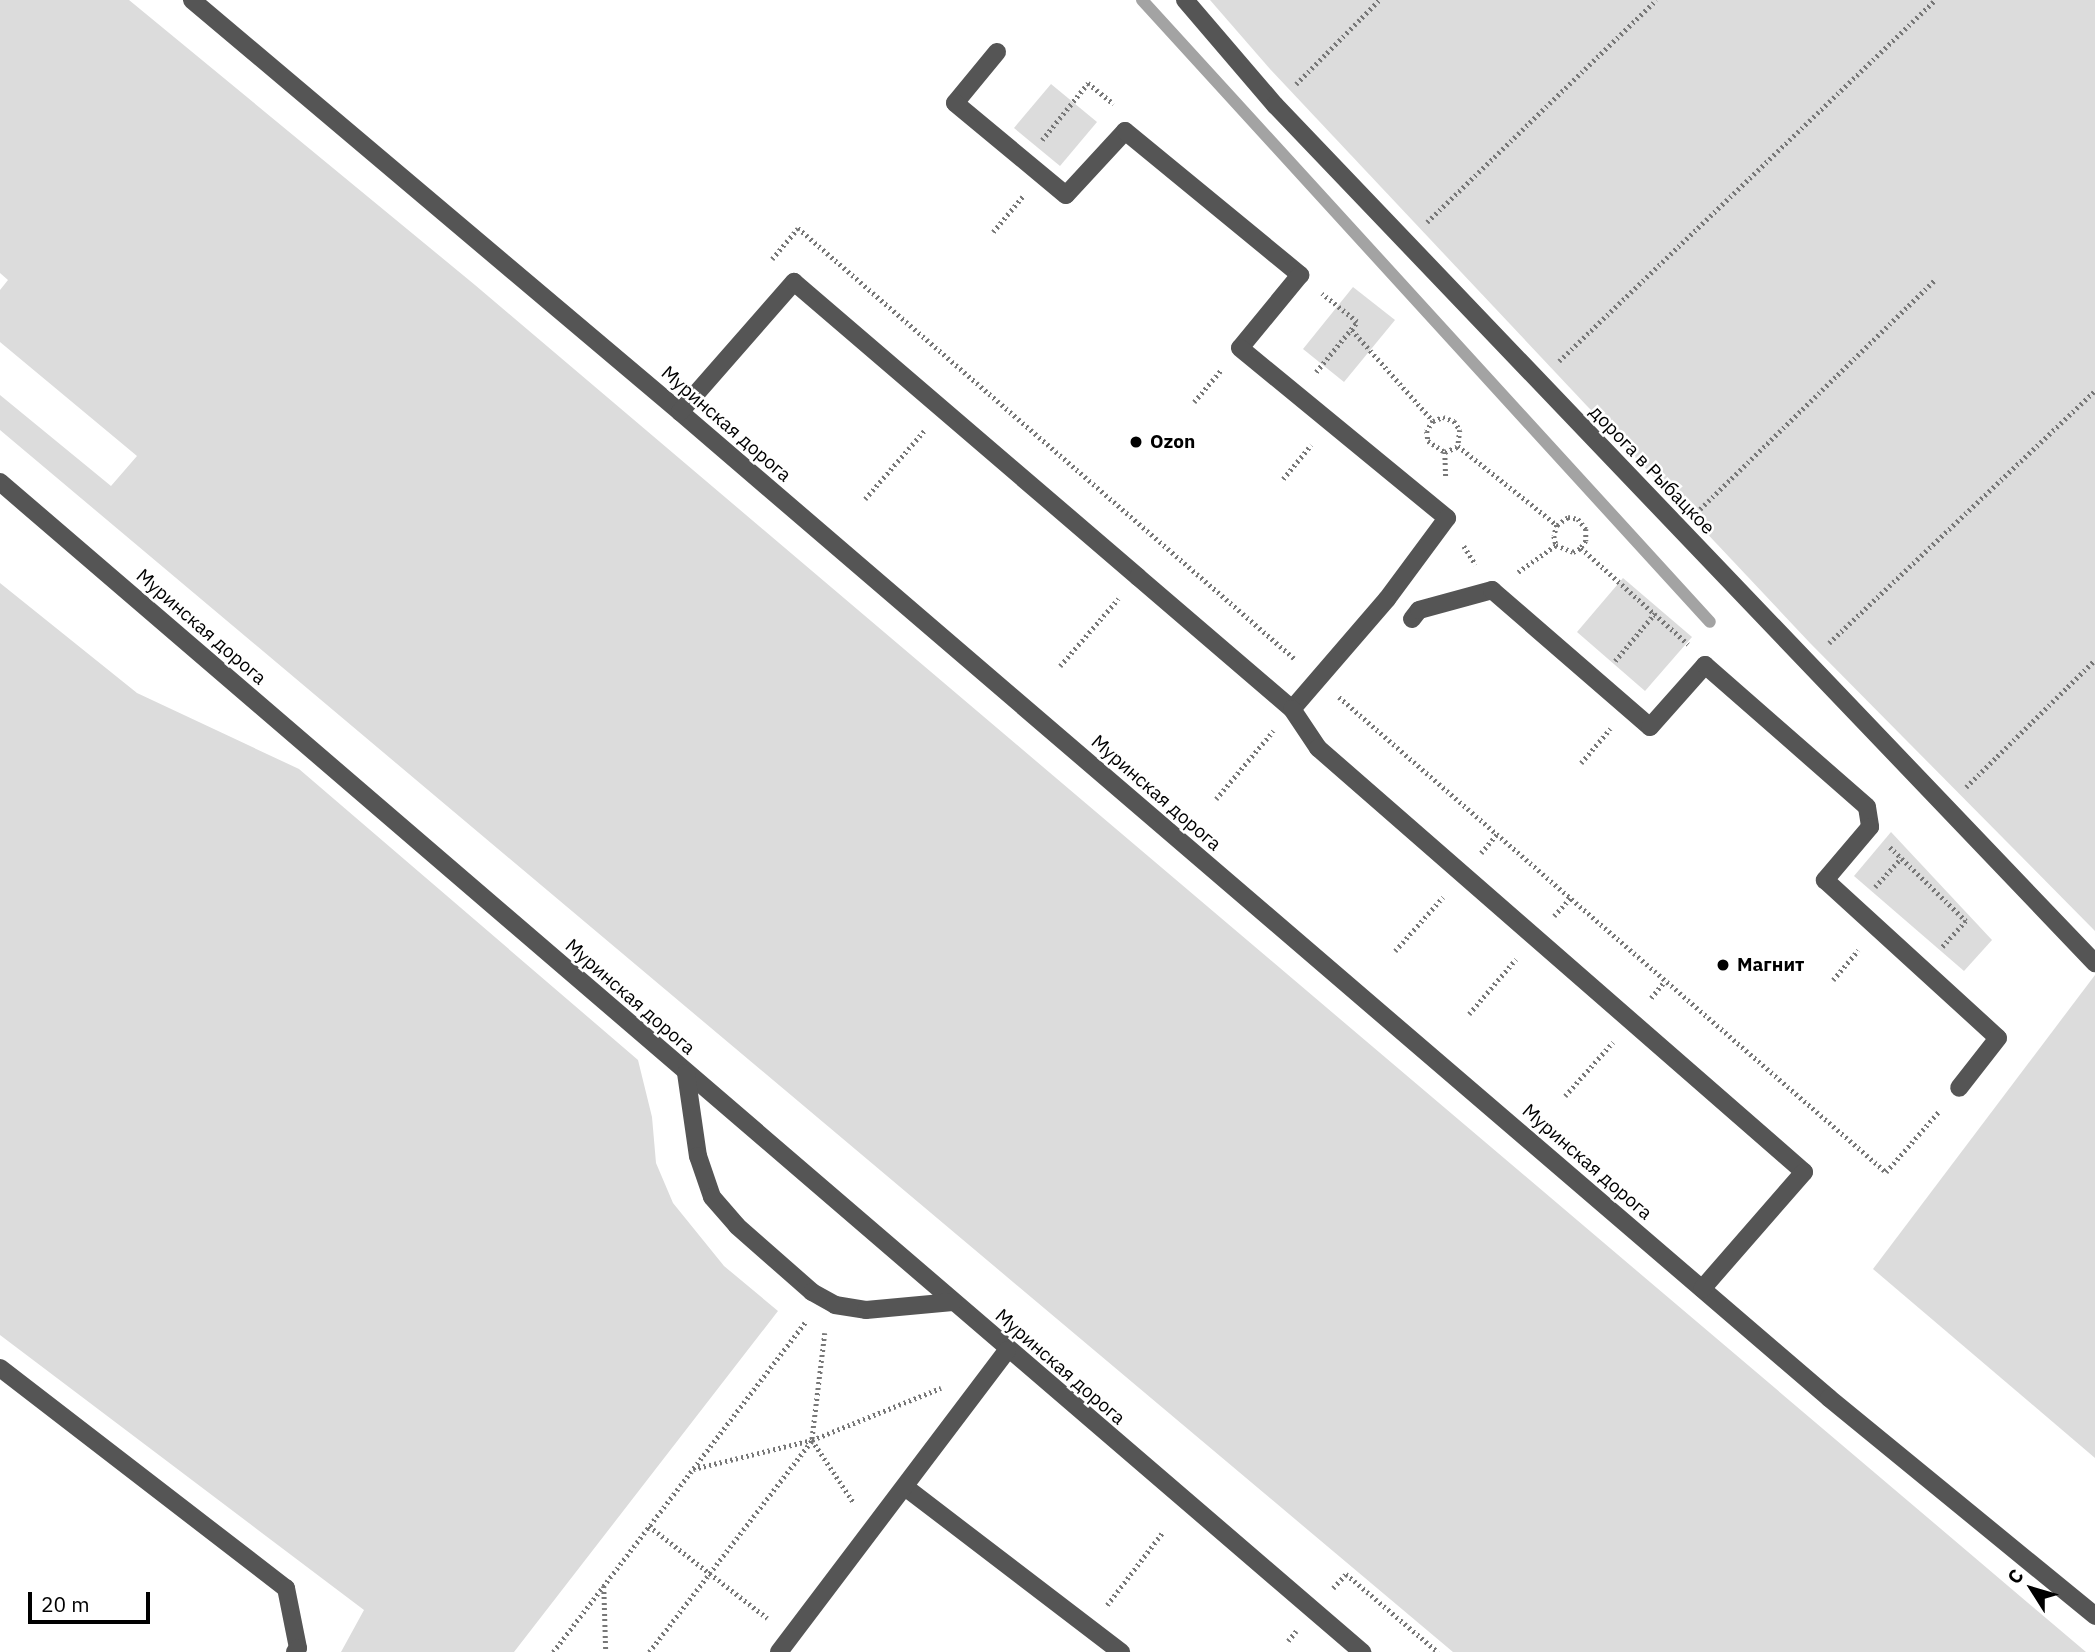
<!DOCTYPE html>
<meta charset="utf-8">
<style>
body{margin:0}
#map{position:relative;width:2095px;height:1652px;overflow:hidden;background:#fff;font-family:"IBM Plex Sans",sans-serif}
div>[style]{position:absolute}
.green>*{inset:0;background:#dcdcdc}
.stream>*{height:12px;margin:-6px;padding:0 6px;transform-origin:6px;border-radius:6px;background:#a3a3a3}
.path>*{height:4.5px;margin-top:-2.25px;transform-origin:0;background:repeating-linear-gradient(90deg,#777 0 2px,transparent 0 5.5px)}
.minor>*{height:18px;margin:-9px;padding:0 9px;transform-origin:9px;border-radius:9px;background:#555}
.dots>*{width:19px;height:19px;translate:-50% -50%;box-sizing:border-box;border:4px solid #fff;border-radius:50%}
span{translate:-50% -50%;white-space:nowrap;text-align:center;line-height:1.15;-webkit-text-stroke:5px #fff;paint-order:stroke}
.street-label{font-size:19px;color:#000}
.poi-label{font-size:19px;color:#000;font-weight:700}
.left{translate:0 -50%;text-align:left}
.north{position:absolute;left:1997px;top:1554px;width:70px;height:70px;-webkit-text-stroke:5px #fff;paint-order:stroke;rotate:307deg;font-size:19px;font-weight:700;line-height:28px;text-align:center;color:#000}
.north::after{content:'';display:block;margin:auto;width:24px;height:32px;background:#000;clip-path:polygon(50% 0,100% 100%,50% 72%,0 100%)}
.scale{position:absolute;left:28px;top:1592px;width:122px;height:32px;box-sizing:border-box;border:4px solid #000;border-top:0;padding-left:9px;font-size:21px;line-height:24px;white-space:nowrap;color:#000;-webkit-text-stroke:5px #fff;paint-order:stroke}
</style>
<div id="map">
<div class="green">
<div style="clip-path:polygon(0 0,129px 0,475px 285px,2086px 1652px,1453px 1652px,0 430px,0 395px,111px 486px,137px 456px,0 342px,0 290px,8px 280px,0 273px)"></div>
<div style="clip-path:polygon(1210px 0,2095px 0,2095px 931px,1810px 643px,1270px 69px)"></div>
<div style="clip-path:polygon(1051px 84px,1097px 122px,1060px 166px,1014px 128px)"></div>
<div style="clip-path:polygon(1353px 287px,1395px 320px,1344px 382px,1303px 349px)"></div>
<div style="clip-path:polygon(1623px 578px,1692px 637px,1645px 691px,1577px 632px)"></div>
<div style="clip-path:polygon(0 583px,137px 693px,299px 769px,638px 1060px,652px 1117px,656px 1163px,673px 1203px,724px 1266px,778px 1311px,514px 1652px,341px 1652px,364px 1610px,0 1335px)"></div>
<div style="clip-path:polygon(1891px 832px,1992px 940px,1964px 971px,1854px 876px)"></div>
<div style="clip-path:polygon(2095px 975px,2095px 1458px,1873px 1269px)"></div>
</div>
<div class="stream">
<div style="left:1142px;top:0;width:842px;rotate:47.6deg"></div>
</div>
<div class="path">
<div style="left:1296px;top:84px;width:118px;rotate:-45.3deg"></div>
<div style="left:1042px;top:140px;width:73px;rotate:-51.1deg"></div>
<div style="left:1088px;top:83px;width:33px;rotate:39deg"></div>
<div style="left:1427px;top:222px;width:319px;rotate:-44.1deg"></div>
<div style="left:993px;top:232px;width:47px;rotate:-50.2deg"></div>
<div style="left:772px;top:259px;width:40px;rotate:-50deg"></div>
<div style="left:798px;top:228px;width:658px;rotate:40.93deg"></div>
<div style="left:1352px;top:330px;width:122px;rotate:48.3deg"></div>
<div style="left:1433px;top:421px;width:11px;rotate:-22deg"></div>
<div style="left:1443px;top:417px;width:12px;rotate:20deg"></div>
<div style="left:1454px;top:421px;width:11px;rotate:56deg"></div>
<div style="left:1460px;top:430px;width:16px;rotate:97deg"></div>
<div style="left:1458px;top:446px;width:127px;rotate:38.6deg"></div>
<div style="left:1557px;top:525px;width:14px;rotate:-36deg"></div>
<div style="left:1568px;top:517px;width:10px;rotate:11deg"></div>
<div style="left:1578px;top:519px;width:13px;rotate:51deg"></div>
<div style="left:1586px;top:529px;width:12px;rotate:90deg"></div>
<div style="left:1586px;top:541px;width:9px;rotate:126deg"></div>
<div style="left:1581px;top:548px;width:144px;rotate:41.9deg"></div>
<div style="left:1559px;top:361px;width:521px;rotate:-43.83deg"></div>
<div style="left:1316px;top:372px;width:65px;rotate:-50.6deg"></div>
<div style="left:1357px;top:322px;width:45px;rotate:-141.3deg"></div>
<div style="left:1194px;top:402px;width:42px;rotate:-49.8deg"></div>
<div style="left:1433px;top:421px;width:12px;rotate:121deg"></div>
<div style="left:1427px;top:431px;width:10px;rotate:84deg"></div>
<div style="left:1428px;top:441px;width:20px;rotate:33deg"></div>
<div style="left:1445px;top:452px;width:13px;rotate:-23deg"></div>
<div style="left:1445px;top:452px;width:27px;rotate:88deg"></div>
<div style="left:1283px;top:479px;width:44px;rotate:-50.5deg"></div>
<div style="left:865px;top:499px;width:90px;rotate:-49.1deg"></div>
<div style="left:1700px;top:509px;width:328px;rotate:-44.3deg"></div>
<div style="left:1557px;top:525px;width:11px;rotate:105deg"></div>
<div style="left:1554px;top:536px;width:9px;rotate:77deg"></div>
<div style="left:1556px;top:545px;width:18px;rotate:22deg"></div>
<div style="left:1573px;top:552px;width:9px;rotate:-27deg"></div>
<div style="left:1464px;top:546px;width:22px;rotate:58deg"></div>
<div style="left:1518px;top:572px;width:47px;rotate:-35.4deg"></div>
<div style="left:1829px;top:643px;width:366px;rotate:-43.5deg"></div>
<div style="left:1615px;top:661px;width:62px;rotate:-50.2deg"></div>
<div style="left:1060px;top:666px;width:89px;rotate:-49.1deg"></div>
<div style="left:1339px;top:697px;width:724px;rotate:40.97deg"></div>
<div style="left:1886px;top:1172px;width:82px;rotate:-48.9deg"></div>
<div style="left:1581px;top:763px;width:45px;rotate:-49.5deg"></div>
<div style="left:1966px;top:787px;width:181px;rotate:-44.6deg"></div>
<div style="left:1216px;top:799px;width:89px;rotate:-50deg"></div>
<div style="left:1890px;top:847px;width:106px;rotate:44.2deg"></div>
<div style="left:1966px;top:921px;width:36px;rotate:132deg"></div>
<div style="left:1481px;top:853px;width:25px;rotate:-50deg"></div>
<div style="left:1875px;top:887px;width:39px;rotate:-48deg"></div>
<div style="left:1554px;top:916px;width:24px;rotate:-48deg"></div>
<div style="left:1395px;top:951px;width:72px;rotate:-48.4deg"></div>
<div style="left:1833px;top:980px;width:39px;rotate:-50deg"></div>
<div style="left:1651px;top:998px;width:22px;rotate:-51deg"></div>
<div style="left:1469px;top:1014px;width:72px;rotate:-49.5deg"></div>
<div style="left:1565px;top:1096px;width:72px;rotate:-48.4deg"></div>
<div style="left:825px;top:1333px;width:108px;rotate:96.9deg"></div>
<div style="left:812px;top:1440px;width:76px;rotate:56.3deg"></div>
<div style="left:693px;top:1469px;width:122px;rotate:-13.7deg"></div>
<div style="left:812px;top:1440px;width:139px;rotate:-22deg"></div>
<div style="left:649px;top:1526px;width:150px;rotate:37.9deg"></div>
<div style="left:604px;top:1586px;width:66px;rotate:88.3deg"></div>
<div style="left:1333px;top:1588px;width:19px;rotate:-47deg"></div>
<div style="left:1346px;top:1574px;width:121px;rotate:40.3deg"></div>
<div style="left:1107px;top:1605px;width:91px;rotate:-52.6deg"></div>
<div style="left:1288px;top:1641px;width:13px;rotate:-51deg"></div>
<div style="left:553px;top:1652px;width:417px;rotate:-52.6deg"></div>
<div style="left:649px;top:1652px;width:267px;rotate:-52.4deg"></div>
</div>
<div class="minor">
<div style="left:192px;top:0;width:639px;rotate:40.17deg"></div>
<div style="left:680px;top:412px;width:1514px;rotate:40.63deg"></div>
<div style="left:1829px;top:1398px;width:344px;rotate:39.3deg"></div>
<div style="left:1185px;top:0;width:138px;rotate:49.4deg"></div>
<div style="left:1275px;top:105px;width:1187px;rotate:46.3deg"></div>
<div style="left:997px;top:52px;width:66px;rotate:129.5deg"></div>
<div style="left:955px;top:103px;width:144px;rotate:39.7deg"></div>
<div style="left:1066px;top:195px;width:87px;rotate:-47.3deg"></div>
<div style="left:1125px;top:131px;width:227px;rotate:39.4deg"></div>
<div style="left:1300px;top:275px;width:94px;rotate:129.4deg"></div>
<div style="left:1240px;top:348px;width:268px;rotate:39.4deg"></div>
<div style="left:1447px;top:518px;width:101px;rotate:126.5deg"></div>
<div style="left:1387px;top:599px;width:145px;rotate:130.8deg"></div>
<div style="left:680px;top:412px;width:173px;rotate:-48.8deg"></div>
<div style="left:794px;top:282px;width:453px;rotate:40.6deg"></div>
<div style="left:1138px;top:577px;width:203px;rotate:40.6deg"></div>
<div style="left:1292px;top:709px;width:47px;rotate:56.3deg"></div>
<div style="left:1318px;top:748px;width:645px;rotate:41.1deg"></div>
<div style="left:1804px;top:1172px;width:155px;rotate:131.1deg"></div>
<div style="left:0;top:482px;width:1796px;rotate:40.66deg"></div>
<div style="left:1412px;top:619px;width:11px;rotate:-52deg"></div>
<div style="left:1419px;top:610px;width:76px;rotate:-15.3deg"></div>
<div style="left:1492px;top:590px;width:209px;rotate:40.9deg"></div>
<div style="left:1650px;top:727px;width:83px;rotate:-48.4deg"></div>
<div style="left:1705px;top:665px;width:215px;rotate:41.2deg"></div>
<div style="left:1867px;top:807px;width:20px;rotate:81deg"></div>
<div style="left:1870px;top:827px;width:70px;rotate:130.3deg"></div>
<div style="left:1825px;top:880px;width:234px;rotate:42.4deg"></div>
<div style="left:1998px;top:1038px;width:63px;rotate:128deg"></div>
<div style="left:686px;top:1073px;width:84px;rotate:81.8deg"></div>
<div style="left:698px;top:1156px;width:43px;rotate:71.1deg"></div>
<div style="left:712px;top:1197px;width:38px;rotate:49deg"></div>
<div style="left:737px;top:1226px;width:100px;rotate:41.3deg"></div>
<div style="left:812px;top:1292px;width:26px;rotate:29deg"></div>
<div style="left:835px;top:1305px;width:31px;rotate:9deg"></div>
<div style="left:866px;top:1310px;width:87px;rotate:-5.3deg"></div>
<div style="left:0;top:1368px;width:361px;rotate:37.6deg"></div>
<div style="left:286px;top:1588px;width:61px;rotate:78.7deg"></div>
<div style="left:298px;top:1648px;width:5px;rotate:127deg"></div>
<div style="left:905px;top:1487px;width:272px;rotate:37.4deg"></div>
<div style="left:779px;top:1652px;width:378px;rotate:-52.9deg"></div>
</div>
<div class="dots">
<div style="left:1136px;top:442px;background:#000"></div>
<div style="left:1723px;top:965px;background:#000"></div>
</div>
<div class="street-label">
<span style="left:726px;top:424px;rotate:41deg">Муринская дорога</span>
<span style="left:1652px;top:470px;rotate:46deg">дорога в Рыбацкое</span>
<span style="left:201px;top:627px;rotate:41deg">Муринская дорога</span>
<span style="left:1156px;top:793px;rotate:41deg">Муринская дорога</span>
<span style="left:630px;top:997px;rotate:41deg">Муринская дорога</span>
<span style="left:1587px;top:1162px;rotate:41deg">Муринская дорога</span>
<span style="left:1060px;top:1367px;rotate:41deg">Муринская дорога</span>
</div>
<div class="poi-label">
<span class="left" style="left:1150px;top:442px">Ozon</span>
<span class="left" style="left:1737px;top:965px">Магнит</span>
</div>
<div class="north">С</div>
<div class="scale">20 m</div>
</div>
